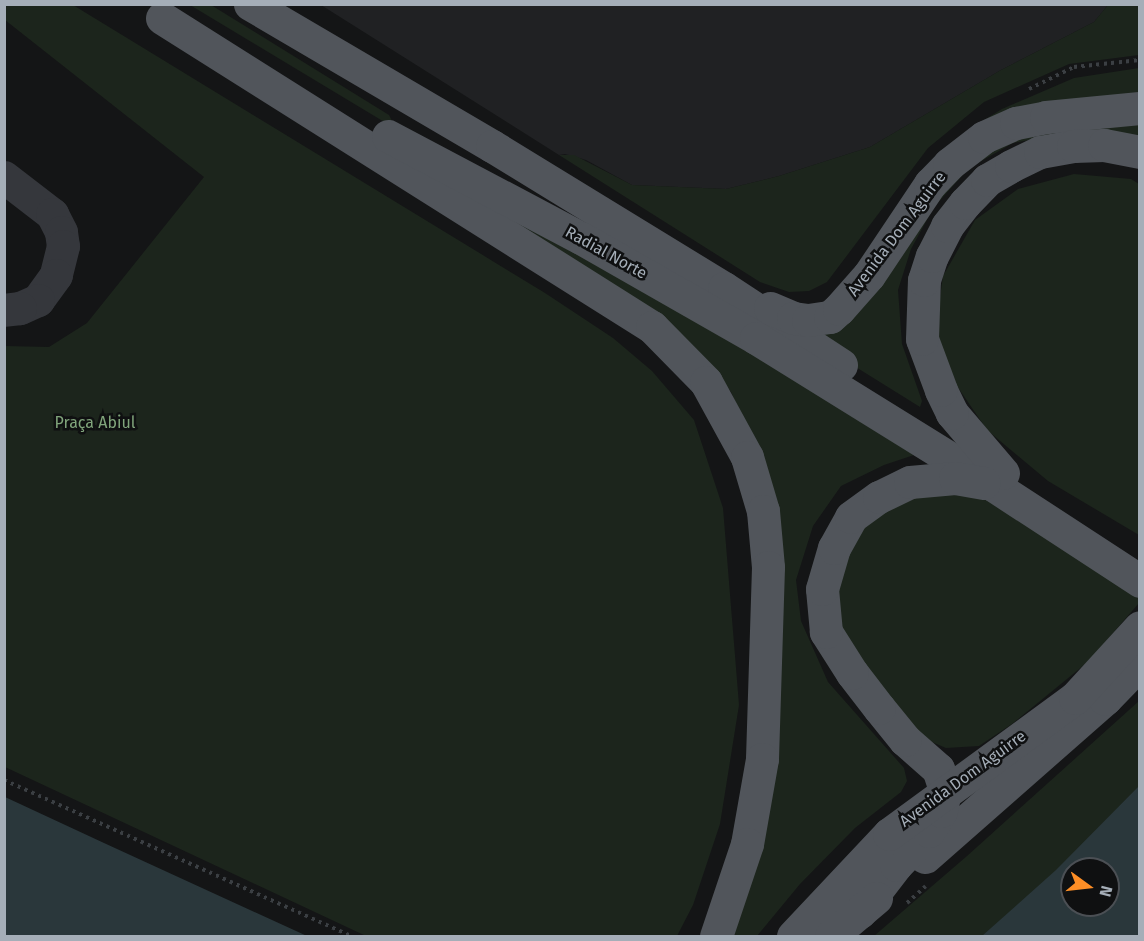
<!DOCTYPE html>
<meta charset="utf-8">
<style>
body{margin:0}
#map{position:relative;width:1144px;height:941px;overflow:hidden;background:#141516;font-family:"Fira Sans",sans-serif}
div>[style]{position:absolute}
.built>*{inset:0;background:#202123}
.green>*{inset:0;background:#1c251c}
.water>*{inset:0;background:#2a373b}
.path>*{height:4px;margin-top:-2px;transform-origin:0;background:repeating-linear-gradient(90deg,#3b3f43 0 3px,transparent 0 7.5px)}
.minor>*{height:33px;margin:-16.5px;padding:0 16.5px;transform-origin:16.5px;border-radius:16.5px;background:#35373c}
.major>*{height:33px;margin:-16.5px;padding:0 16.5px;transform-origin:16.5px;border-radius:16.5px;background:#51555b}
span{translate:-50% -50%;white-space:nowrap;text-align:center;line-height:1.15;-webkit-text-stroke:5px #0f1011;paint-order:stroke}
.street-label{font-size:16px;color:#a5aeb8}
.park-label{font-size:16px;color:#80a47b}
.frame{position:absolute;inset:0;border:6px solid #a5aeb8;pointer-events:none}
.north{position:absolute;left:1060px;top:857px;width:60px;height:60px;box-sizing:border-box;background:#0f1011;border:2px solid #4b4f54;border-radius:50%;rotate:105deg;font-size:16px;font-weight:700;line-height:24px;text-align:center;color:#a5aeb8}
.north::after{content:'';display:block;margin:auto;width:21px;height:27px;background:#fd8e26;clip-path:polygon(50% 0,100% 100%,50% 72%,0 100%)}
</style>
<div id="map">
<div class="built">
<div style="clip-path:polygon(321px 5px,1108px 5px,1094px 22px,1001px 70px,870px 147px,779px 176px,726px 189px,632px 185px,586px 160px,565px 154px,559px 155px)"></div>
</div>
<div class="green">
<div style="clip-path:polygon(5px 4px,73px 5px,545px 293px,613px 338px,652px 371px,694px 420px,723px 508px,739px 705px,720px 824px,693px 905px,677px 936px,366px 936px,5px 767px,5px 346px,49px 347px,87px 323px,204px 177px,5px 20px)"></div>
<div style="clip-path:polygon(190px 5px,211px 5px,389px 115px,392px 121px,386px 123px)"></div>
<div style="clip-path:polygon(1108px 5px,1139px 5px,1139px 55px,1069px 64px,984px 102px,928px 148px,827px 282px,809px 291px,789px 292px,760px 282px,559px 155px,574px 155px,632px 185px,726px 189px,779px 176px,870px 147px,1001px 70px,1094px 22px)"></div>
<div style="clip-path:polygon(1139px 68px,1139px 97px,971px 128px,1002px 109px,1074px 78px)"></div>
<div style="clip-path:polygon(1139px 121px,1139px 140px,1067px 133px,1013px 143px,969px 168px,934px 207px,911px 249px,898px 290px,902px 344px,922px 401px,920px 407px,806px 336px,917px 223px,976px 157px,1010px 141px,1046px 133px)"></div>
<div style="clip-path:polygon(1074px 174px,1131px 179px,1139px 184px,1139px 535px,1048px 481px,987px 430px,957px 386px,935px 332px,943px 276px,975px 220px,1018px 189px)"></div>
<div style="clip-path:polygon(521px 217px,720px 334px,914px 455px,884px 465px,841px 486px,813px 526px,796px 580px,801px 621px,828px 682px,904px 768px,907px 781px,901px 792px,855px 828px,800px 884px,757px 936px,723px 936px,767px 810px,762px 464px,731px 392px,694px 347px,518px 224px)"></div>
<div style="clip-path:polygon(914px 493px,978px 494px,1139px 589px,1139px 603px,1089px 661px,1012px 724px,979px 746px,946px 748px,913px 734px,845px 642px,837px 611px,838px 568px,852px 538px,877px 509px)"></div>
<div style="clip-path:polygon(evenodd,1139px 701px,1139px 936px,874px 936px,967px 856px,1139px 701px,1072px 869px,1108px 869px,1108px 905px,1072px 905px,1072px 869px)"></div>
</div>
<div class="water">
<div style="clip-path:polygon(evenodd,1139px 786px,1139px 936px,982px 936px,1056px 870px,1139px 786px,1072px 869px,1108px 869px,1108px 905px,1072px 905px,1072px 869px)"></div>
<div style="clip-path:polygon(5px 797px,104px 843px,307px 936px,5px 936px)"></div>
</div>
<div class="path">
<div style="left:1029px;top:89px;width:50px;rotate:-26.1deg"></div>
<div style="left:1074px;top:67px;width:66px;rotate:-6.1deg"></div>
<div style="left:4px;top:780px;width:380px;rotate:24.2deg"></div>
<div style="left:907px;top:903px;width:25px;rotate:-42deg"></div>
</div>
<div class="minor">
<div style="left:4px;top:177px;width:61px;rotate:37.6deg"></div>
<div style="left:52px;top:214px;width:20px;rotate:63deg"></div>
<div style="left:61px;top:232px;width:14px;rotate:82deg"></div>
<div style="left:63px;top:246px;width:30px;rotate:104deg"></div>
<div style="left:56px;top:275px;width:31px;rotate:126deg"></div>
<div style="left:38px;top:300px;width:20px;rotate:156deg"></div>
<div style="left:20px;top:308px;width:16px;rotate:173deg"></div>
</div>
<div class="major">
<div style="left:250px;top:4px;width:281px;rotate:30.4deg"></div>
<div style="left:492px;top:146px;width:272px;rotate:31.5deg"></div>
<div style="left:724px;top:288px;width:140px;rotate:33.3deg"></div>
<div style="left:162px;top:18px;width:579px;rotate:32.24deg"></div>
<div style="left:652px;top:327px;width:77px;rotate:45.5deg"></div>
<div style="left:706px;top:382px;width:85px;rotate:61.3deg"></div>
<div style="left:747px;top:457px;width:56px;rotate:73.5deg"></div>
<div style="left:763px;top:511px;width:56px;rotate:84.9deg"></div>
<div style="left:768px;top:567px;width:192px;rotate:91.8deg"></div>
<div style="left:762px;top:759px;width:86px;rotate:100deg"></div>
<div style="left:747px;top:844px;width:97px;rotate:108.6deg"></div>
<div style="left:388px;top:136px;width:218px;rotate:27.9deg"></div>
<div style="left:581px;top:238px;width:202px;rotate:29.7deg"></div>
<div style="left:756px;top:338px;width:279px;rotate:31.8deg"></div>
<div style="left:993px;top:485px;width:176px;rotate:33.1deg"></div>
<div style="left:770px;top:308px;width:25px;rotate:23deg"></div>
<div style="left:793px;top:318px;width:15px;rotate:8deg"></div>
<div style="left:808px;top:320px;width:22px;rotate:-8deg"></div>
<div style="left:830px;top:317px;width:12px;rotate:-42deg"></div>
<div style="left:839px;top:309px;width:45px;rotate:-48.6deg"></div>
<div style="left:869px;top:275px;width:110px;rotate:-56.2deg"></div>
<div style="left:930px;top:184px;width:28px;rotate:-46deg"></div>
<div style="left:949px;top:164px;width:44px;rotate:-37.6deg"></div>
<div style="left:984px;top:137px;width:35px;rotate:-24deg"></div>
<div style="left:1016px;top:123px;width:31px;rotate:-11deg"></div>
<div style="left:1046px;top:117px;width:94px;rotate:-5.5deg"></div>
<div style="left:1003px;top:473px;width:79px;rotate:-130.4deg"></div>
<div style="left:952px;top:413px;width:25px;rotate:-116deg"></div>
<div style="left:941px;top:390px;width:54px;rotate:-110.4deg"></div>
<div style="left:922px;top:339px;width:59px;rotate:-88.1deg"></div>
<div style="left:924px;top:280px;width:25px;rotate:-72deg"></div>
<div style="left:932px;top:256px;width:34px;rotate:-63deg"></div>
<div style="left:947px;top:226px;width:29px;rotate:-52deg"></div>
<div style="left:965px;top:203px;width:32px;rotate:-46deg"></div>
<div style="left:987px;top:180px;width:28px;rotate:-30deg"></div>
<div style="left:1011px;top:166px;width:32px;rotate:-26deg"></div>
<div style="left:1040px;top:152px;width:34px;rotate:-10deg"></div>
<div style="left:1073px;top:146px;width:31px;rotate:-2deg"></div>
<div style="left:1104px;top:145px;width:37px;rotate:11deg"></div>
<div style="left:925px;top:857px;width:240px;rotate:-41.3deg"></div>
<div style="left:1105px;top:699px;width:50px;rotate:-45.8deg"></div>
<div style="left:860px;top:912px;width:59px;rotate:-52.5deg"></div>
<div style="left:896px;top:865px;width:47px;rotate:-45.9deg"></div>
<div style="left:929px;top:831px;width:23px;rotate:-59deg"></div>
<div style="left:941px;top:811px;width:21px;rotate:-79deg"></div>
<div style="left:945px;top:790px;width:22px;rotate:-108deg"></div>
<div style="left:938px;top:769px;width:44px;rotate:-138.7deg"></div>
<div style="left:905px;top:740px;width:41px;rotate:-129.1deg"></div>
<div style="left:879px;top:708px;width:44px;rotate:-127.6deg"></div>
<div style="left:852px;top:673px;width:49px;rotate:-122.4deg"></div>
<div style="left:826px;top:632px;width:43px;rotate:-95.3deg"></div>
<div style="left:822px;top:589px;width:43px;rotate:-73.7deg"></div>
<div style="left:834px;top:548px;width:35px;rotate:-61deg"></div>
<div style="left:851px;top:517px;width:34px;rotate:-36deg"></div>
<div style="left:879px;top:497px;width:34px;rotate:-26deg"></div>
<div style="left:910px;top:482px;width:45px;rotate:-5.1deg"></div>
<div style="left:955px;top:478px;width:29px;rotate:10deg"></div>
<div style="left:793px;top:936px;width:140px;rotate:-46.7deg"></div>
<div style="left:889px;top:834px;width:230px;rotate:-36.2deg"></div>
<div style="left:1075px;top:698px;width:96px;rotate:-47.5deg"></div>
<div style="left:831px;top:936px;width:59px;rotate:-40.2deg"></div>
</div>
<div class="street-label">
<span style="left:897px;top:234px;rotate:-53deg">Avenida Dom Aguirre</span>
<span style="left:606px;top:253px;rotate:29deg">Radial Norte</span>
<span style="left:963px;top:779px;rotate:-36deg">Avenida Dom Aguirre</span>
</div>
<div class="park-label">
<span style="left:95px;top:423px">Praça Abiul</span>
</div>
<div class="frame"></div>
<div class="north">N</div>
</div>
